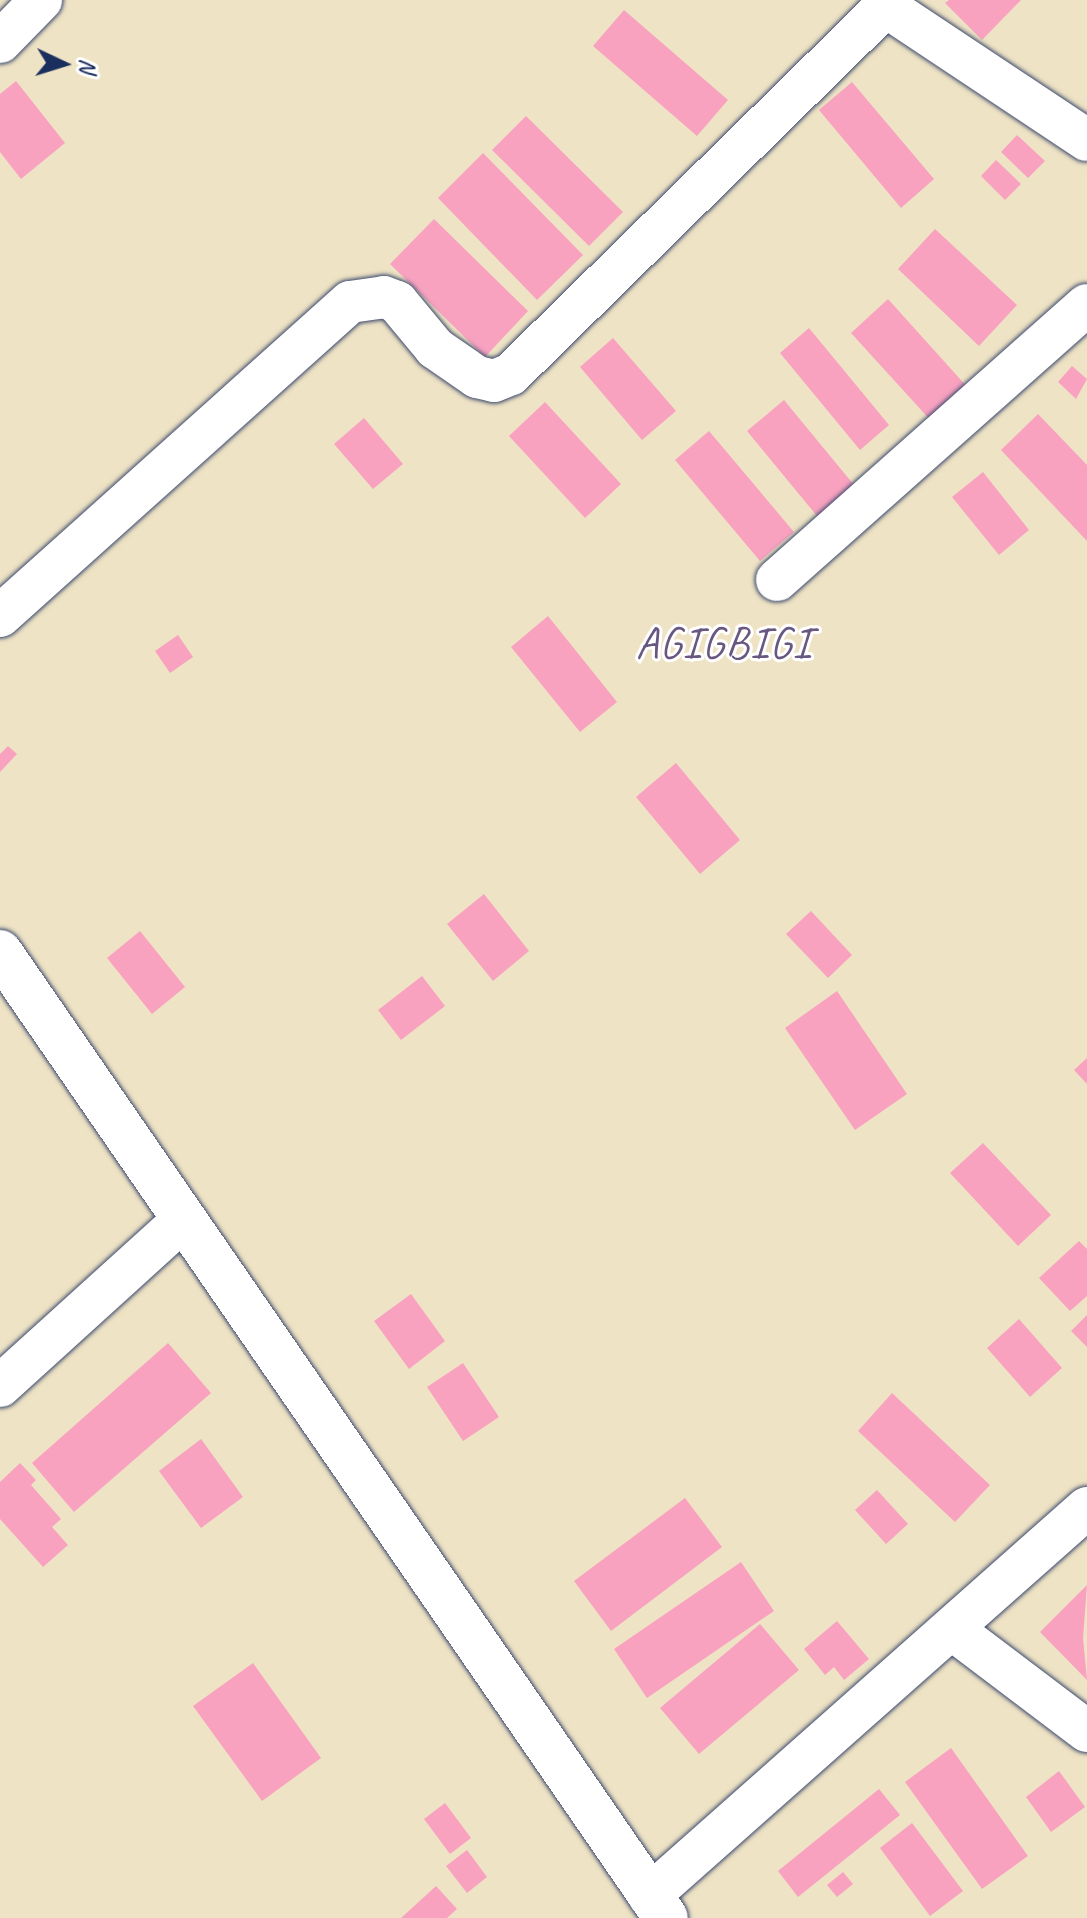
<!DOCTYPE html>
<style>
body{margin:0}
#map{position:relative;width:1087px;height:1918px;overflow:hidden;background:#efe3c5;font-family:Caveat,sans-serif}
div>[style]{position:absolute}
.building>*{inset:0;background:#f8a2c0}
.roads{filter:drop-shadow(0 0 2px #3b4a6d) drop-shadow(0 0 2px #3b4a6d)}
.minor>*{height:42px;margin:-21px;padding:0 21px;transform-origin:21px;border-radius:21px;background:#fff}
.major>*{height:44px;margin:-22px;padding:0 22px;transform-origin:22px;border-radius:22px;background:#fff}
span{translate:-50% -50%;white-space:nowrap;text-align:center;line-height:1.15;-webkit-text-stroke:6px #fff;paint-order:stroke}
.quarter-label{font-size:44px;color:#685780;letter-spacing:2px}
.north{position:absolute;left:24px;top:24px;width:80px;height:80px;-webkit-text-stroke:6px #fff;paint-order:stroke;rotate:94deg;font-size:22px;font-weight:700;line-height:32px;text-align:center;color:#1b2f5e}
.north::after{content:'';display:block;margin:auto;width:28px;height:36px;background:#1b2f5e;clip-path:polygon(50% 0,100% 100%,50% 72%,0 100%)}
</style>
<div id="map">
<div class="building">
<div style="clip-path:polygon(949px 0,1021px 0,982px 40px,945px 3px)"></div>
<div style="clip-path:polygon(624px 10px,728px 100px,697px 136px,593px 46px)"></div>
<div style="clip-path:polygon(16px 81px,65px 143px,21px 179px,0 152px,0 94px)"></div>
<div style="clip-path:polygon(852px 82px,934px 179px,901px 208px,819px 110px)"></div>
<div style="clip-path:polygon(526px 116px,623px 212px,589px 246px,492px 150px)"></div>
<div style="clip-path:polygon(1017px 135px,1045px 161px,1028px 178px,1001px 152px)"></div>
<div style="clip-path:polygon(483px 153px,583px 255px,537px 300px,438px 198px)"></div>
<div style="clip-path:polygon(996px 160px,1021px 184px,1005px 200px,981px 176px)"></div>
<div style="clip-path:polygon(434px 219px,528px 311px,485px 357px,390px 264px)"></div>
<div style="clip-path:polygon(935px 229px,1017px 305px,979px 346px,898px 269px)"></div>
<div style="clip-path:polygon(888px 299px,969px 389px,933px 423px,851px 333px)"></div>
<div style="clip-path:polygon(809px 328px,889px 425px,860px 450px,780px 353px)"></div>
<div style="clip-path:polygon(613px 338px,676px 411px,642px 440px,580px 367px)"></div>
<div style="clip-path:polygon(1072px 366px,1087px 379px,1076px 399px,1058px 382px)"></div>
<div style="clip-path:polygon(784px 400px,854px 485px,817px 516px,747px 431px)"></div>
<div style="clip-path:polygon(545px 402px,621px 484px,585px 518px,509px 436px)"></div>
<div style="clip-path:polygon(1038px 414px,1087px 465px,1087px 541px,1001px 450px)"></div>
<div style="clip-path:polygon(364px 418px,403px 464px,373px 489px,334px 444px)"></div>
<div style="clip-path:polygon(709px 431px,794px 532px,760px 561px,675px 460px)"></div>
<div style="clip-path:polygon(983px 472px,1029px 530px,999px 555px,952px 497px)"></div>
<div style="clip-path:polygon(548px 616px,617px 702px,580px 732px,511px 647px)"></div>
<div style="clip-path:polygon(178px 635px,193px 657px,170px 673px,155px 651px)"></div>
<div style="clip-path:polygon(8px 746px,17px 754px,0 772px,0 754px)"></div>
<div style="clip-path:polygon(676px 763px,740px 840px,700px 874px,636px 797px)"></div>
<div style="clip-path:polygon(484px 894px,529px 951px,493px 981px,447px 924px)"></div>
<div style="clip-path:polygon(811px 911px,852px 955px,828px 978px,786px 934px)"></div>
<div style="clip-path:polygon(140px 931px,185px 987px,152px 1014px,107px 958px)"></div>
<div style="clip-path:polygon(422px 976px,445px 1006px,401px 1040px,378px 1010px)"></div>
<div style="clip-path:polygon(837px 991px,907px 1094px,855px 1130px,785px 1028px)"></div>
<div style="clip-path:polygon(1087px 1058px,1087px 1084px,1074px 1070px)"></div>
<div style="clip-path:polygon(983px 1143px,1051px 1215px,1018px 1246px,950px 1173px)"></div>
<div style="clip-path:polygon(1079px 1241px,1087px 1249px,1087px 1296px,1070px 1311px,1039px 1278px)"></div>
<div style="clip-path:polygon(411px 1294px,445px 1341px,409px 1369px,374px 1321px)"></div>
<div style="clip-path:polygon(1087px 1315px,1087px 1347px,1071px 1331px)"></div>
<div style="clip-path:polygon(1019px 1319px,1062px 1368px,1030px 1397px,987px 1348px)"></div>
<div style="clip-path:polygon(168px 1343px,211px 1393px,74px 1512px,32px 1463px)"></div>
<div style="clip-path:polygon(463px 1363px,499px 1417px,463px 1441px,427px 1387px)"></div>
<div style="clip-path:polygon(892px 1393px,990px 1485px,955px 1522px,858px 1431px)"></div>
<div style="clip-path:polygon(201px 1439px,243px 1497px,201px 1528px,159px 1471px)"></div>
<div style="clip-path:polygon(20px 1463px,36px 1480px,31px 1485px,61px 1519px,52px 1527px,68px 1545px,43px 1567px,0 1519px,0 1482px)"></div>
<div style="clip-path:polygon(877px 1490px,908px 1524px,886px 1544px,855px 1510px)"></div>
<div style="clip-path:polygon(685px 1498px,722px 1547px,611px 1631px,574px 1581px)"></div>
<div style="clip-path:polygon(741px 1562px,774px 1611px,647px 1698px,614px 1649px)"></div>
<div style="clip-path:polygon(1087px 1585px,1083px 1638px,1087px 1680px,1040px 1632px)"></div>
<div style="clip-path:polygon(837px 1621px,869px 1659px,844px 1680px,834px 1667px,825px 1675px,804px 1649px)"></div>
<div style="clip-path:polygon(760px 1624px,799px 1670px,699px 1754px,660px 1708px)"></div>
<div style="clip-path:polygon(253px 1663px,321px 1758px,262px 1801px,193px 1706px)"></div>
<div style="clip-path:polygon(951px 1748px,1028px 1856px,982px 1889px,905px 1782px)"></div>
<div style="clip-path:polygon(1059px 1771px,1085px 1807px,1051px 1832px,1026px 1797px)"></div>
<div style="clip-path:polygon(879px 1789px,900px 1815px,798px 1897px,778px 1871px)"></div>
<div style="clip-path:polygon(445px 1803px,471px 1838px,450px 1854px,424px 1819px)"></div>
<div style="clip-path:polygon(912px 1823px,963px 1891px,930px 1916px,880px 1848px)"></div>
<div style="clip-path:polygon(467px 1850px,487px 1877px,467px 1893px,446px 1866px)"></div>
<div style="clip-path:polygon(843px 1872px,853px 1884px,837px 1897px,827px 1885px)"></div>
<div style="clip-path:polygon(436px 1886px,457px 1909px,447px 1918px,401px 1918px)"></div>
</div>
<div class="roads">
<div class="minor">
<div style="left:885px;top:6px;width:242px;rotate:33.6deg"></div>
<div style="left:0;top:42px;width:59px;rotate:-45.7deg"></div>
<div style="left:777px;top:580px;width:414px;rotate:-41.6deg"></div>
<div style="left:0;top:616px;width:470px;rotate:-41.9deg"></div>
<div style="left:350px;top:302px;width:34px;rotate:-8deg"></div>
<div style="left:384px;top:297px;width:14px;rotate:21deg"></div>
<div style="left:397px;top:302px;width:60px;rotate:50.4deg"></div>
<div style="left:435px;top:348px;width:51px;rotate:34.6deg"></div>
<div style="left:477px;top:377px;width:17px;rotate:13deg"></div>
<div style="left:494px;top:381px;width:18px;rotate:-22deg"></div>
<div style="left:511px;top:374px;width:534px;rotate:-44.47deg"></div>
<div style="left:0;top:1386px;width:248px;rotate:-42.2deg"></div>
<div style="left:952px;top:1629px;width:169px;rotate:37.1deg"></div>
<div style="left:649px;top:1896px;width:585px;rotate:-41.54deg"></div>
</div>
<div class="major">
<div style="left:0;top:952px;width:1173px;rotate:55.42deg"></div>
</div>
</div>
<div class="quarter-label">
<span style="left:724px;top:643px">AGIGBIGI</span>
</div>
<div class="north">N</div>
</div>
